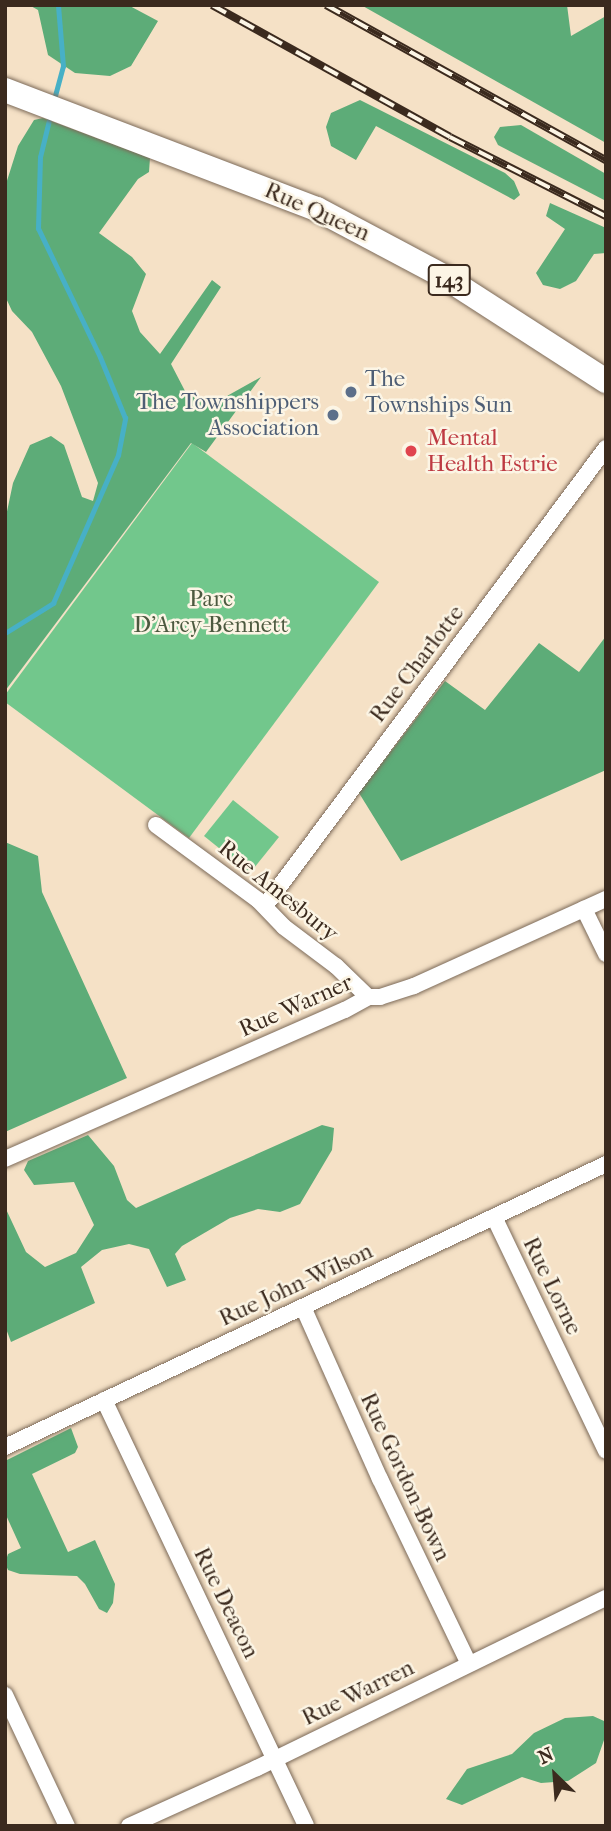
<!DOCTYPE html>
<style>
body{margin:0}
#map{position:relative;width:611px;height:1831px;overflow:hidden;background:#f5e1c6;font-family:"IM FELL French Canon",serif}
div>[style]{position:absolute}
.green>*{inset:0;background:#72c78c}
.forest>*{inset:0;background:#5dac78}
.stream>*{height:5px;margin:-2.5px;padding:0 2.5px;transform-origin:2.5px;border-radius:2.5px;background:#47b0c6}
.roads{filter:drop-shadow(0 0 2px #7c6a59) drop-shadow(0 0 2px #7c6a59)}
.minor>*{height:16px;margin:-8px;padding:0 8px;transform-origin:8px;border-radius:8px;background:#fff}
.primary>*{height:24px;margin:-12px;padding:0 12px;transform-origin:12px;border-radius:12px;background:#fff}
.rail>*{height:8px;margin-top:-4px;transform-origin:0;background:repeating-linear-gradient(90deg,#fcf5e5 0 16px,#3b2a1e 0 32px);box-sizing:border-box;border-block:2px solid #3b2a1e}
.dots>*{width:19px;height:19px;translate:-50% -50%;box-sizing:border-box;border:4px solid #fcf5e5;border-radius:50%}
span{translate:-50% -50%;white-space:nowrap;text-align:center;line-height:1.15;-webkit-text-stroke:5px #fcf5e5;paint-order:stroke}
.shield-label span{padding:2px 5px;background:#fcf5e5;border:2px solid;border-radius:5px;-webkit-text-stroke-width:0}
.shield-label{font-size:21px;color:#3b2a1e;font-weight:700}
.street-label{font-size:23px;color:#3b2a1e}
.service-label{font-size:23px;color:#4e5e75}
.left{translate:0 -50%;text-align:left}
.right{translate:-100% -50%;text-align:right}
.health-label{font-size:23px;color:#be3a42}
.park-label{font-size:23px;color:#4c593f}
.frame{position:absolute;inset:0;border:7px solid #3b2a1e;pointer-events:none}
.north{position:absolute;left:520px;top:1740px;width:70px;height:70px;-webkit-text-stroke:5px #fcf5e5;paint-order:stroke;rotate:335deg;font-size:19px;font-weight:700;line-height:28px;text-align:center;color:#3b2a1e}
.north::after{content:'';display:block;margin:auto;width:24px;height:32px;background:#3b2a1e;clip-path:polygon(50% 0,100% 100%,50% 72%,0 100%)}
</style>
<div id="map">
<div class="green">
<div style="clip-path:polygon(192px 443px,379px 582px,189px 838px,5px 702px,5px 695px)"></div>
<div style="clip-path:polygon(233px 800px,279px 837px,250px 873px,204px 836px)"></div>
</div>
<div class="forest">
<div style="clip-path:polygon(29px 5px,128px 5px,158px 21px,131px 66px,110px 76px,75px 73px,48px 55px,38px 10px)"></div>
<div style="clip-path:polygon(361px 5px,567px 5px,571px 36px,606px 16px,606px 143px)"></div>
<div style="clip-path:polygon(360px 100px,505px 173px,514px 181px,520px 195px,514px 200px,376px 126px,356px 160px,331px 146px,326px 127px,331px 113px)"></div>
<div style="clip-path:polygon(43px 118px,150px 158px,149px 172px,138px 179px,99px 233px,132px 257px,146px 274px,132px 311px,140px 332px,160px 354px,212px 280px,221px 287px,171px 364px,185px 391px,201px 400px,218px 401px,261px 377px,206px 452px,191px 443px,5px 691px,5px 521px,13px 483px,30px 445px,51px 436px,64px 445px,82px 497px,93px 501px,98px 483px,61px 386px,32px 332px,12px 311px,5px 296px,5px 187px,18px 146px,34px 120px)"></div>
<div style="clip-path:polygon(521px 125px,606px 174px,606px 201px,498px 145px,494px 137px,500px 127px)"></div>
<div style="clip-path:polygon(550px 203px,606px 228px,606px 253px,594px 254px,576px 281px,560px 289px,543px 285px,536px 273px,565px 229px,546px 216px)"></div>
<div style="clip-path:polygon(606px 636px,606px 770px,401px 861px,359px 793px,445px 681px,485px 710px,539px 643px,579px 672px)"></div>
<div style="clip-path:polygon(5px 842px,38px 856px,42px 892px,127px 1078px,5px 1132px)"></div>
<div style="clip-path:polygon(322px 1125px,334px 1128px,332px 1150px,300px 1204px,280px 1212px,258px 1209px,230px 1218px,182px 1246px,175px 1254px,186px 1280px,167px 1287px,149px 1249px,129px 1244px,102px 1250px,81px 1267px,95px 1303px,11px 1342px,5px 1326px,5px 1207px,26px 1252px,45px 1267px,76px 1253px,94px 1225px,74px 1182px,34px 1185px,24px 1170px,28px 1161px,88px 1135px,114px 1166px,127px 1200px,136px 1208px)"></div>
<div style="clip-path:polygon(71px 1428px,78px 1447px,75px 1453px,32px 1474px,68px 1552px,95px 1540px,115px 1584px,113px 1603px,107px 1613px,99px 1609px,85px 1584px,77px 1576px,20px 1574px,8px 1570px,5px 1563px,8px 1554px,21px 1548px,5px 1513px,5px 1461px)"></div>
<div style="clip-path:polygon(593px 1716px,604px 1721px,604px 1740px,596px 1763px,568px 1781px,541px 1783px,522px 1777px,462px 1805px,446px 1799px,467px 1769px,512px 1754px,534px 1733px,565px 1718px)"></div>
</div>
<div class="stream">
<div style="left:53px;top:103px;width:38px;rotate:-75deg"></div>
<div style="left:63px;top:66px;width:61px;rotate:-94.7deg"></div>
<div style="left:5px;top:633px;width:57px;rotate:-32deg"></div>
<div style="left:53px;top:603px;width:162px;rotate:-66.3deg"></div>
<div style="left:118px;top:455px;width:38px;rotate:-79deg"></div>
<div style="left:125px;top:418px;width:66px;rotate:-112.3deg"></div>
<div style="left:100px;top:357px;width:143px;rotate:-115.7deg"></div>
<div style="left:38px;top:228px;width:71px;rotate:-88.4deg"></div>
<div style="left:40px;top:157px;width:42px;rotate:-76.3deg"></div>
</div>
<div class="roads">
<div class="minor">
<div style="left:156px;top:825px;width:127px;rotate:36.3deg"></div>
<div style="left:258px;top:900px;width:37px;rotate:46deg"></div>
<div style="left:284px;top:927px;width:65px;rotate:36.9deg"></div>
<div style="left:336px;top:966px;width:45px;rotate:44.1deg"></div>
<div style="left:265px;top:906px;width:571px;rotate:-53.33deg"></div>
<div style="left:584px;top:909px;width:50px;rotate:63.9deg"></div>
<div style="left:5px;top:1159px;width:371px;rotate:-23.7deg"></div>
<div style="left:345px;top:1010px;width:26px;rotate:-29deg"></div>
<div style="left:368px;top:997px;width:12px"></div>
<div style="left:380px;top:997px;width:36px;rotate:-18deg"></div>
<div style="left:414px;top:986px;width:211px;rotate:-24.4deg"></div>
<div style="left:494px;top:1217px;width:259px;rotate:64.4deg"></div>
<div style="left:303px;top:1307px;width:188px;rotate:65.9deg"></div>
<div style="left:380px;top:1479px;width:205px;rotate:64.3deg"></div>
<div style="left:104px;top:1400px;width:471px;rotate:64.6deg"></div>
<div style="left:5px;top:1447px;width:664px;rotate:-25.21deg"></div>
<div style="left:5px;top:1695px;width:145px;rotate:64.7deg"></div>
<div style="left:129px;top:1826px;width:141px;rotate:-24.4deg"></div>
<div style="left:257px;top:1768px;width:388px;rotate:-26deg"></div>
</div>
<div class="primary">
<div style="left:5px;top:90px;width:334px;rotate:20.9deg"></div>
<div style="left:317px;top:209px;width:143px;rotate:28deg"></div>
<div style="left:443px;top:276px;width:194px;rotate:32.8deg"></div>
</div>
</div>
<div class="rail">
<div style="left:212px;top:5px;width:272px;rotate:29deg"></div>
<div style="left:450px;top:137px;width:175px;rotate:26.9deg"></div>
<div style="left:326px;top:5px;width:320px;rotate:29deg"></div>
</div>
<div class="dots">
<div style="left:351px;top:392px;background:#5c6f8a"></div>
<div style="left:333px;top:415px;background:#5c6f8a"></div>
<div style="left:411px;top:451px;background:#e0444e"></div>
</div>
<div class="shield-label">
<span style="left:449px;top:280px">143</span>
</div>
<div class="street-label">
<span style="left:317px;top:212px;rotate:24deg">Rue Queen</span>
<span style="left:417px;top:664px;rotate:-53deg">Rue Charlotte</span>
<span style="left:278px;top:891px;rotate:39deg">Rue Amesbury</span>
<span style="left:296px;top:1006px;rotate:-24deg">Rue Warner</span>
<span style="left:296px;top:1285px;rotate:-25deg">Rue John-Wilson</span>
<span style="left:552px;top:1286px;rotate:64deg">Rue Lorne</span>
<span style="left:405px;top:1477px;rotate:65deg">Rue Gordon-Bown</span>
<span style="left:226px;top:1603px;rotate:64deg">Rue Deacon</span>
<span style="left:358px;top:1693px;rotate:-26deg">Rue Warren</span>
</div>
<div class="service-label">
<span class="left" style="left:365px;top:392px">The<br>Townships Sun</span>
<span class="right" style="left:319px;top:415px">The Townshippers<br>Association</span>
</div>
<div class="health-label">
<span class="left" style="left:427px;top:451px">Mental<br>Health Estrie</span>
</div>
<div class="park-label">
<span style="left:211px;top:612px">Parc<br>D'Arcy-Bennett</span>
</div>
<div class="frame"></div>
<div class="north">N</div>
</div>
